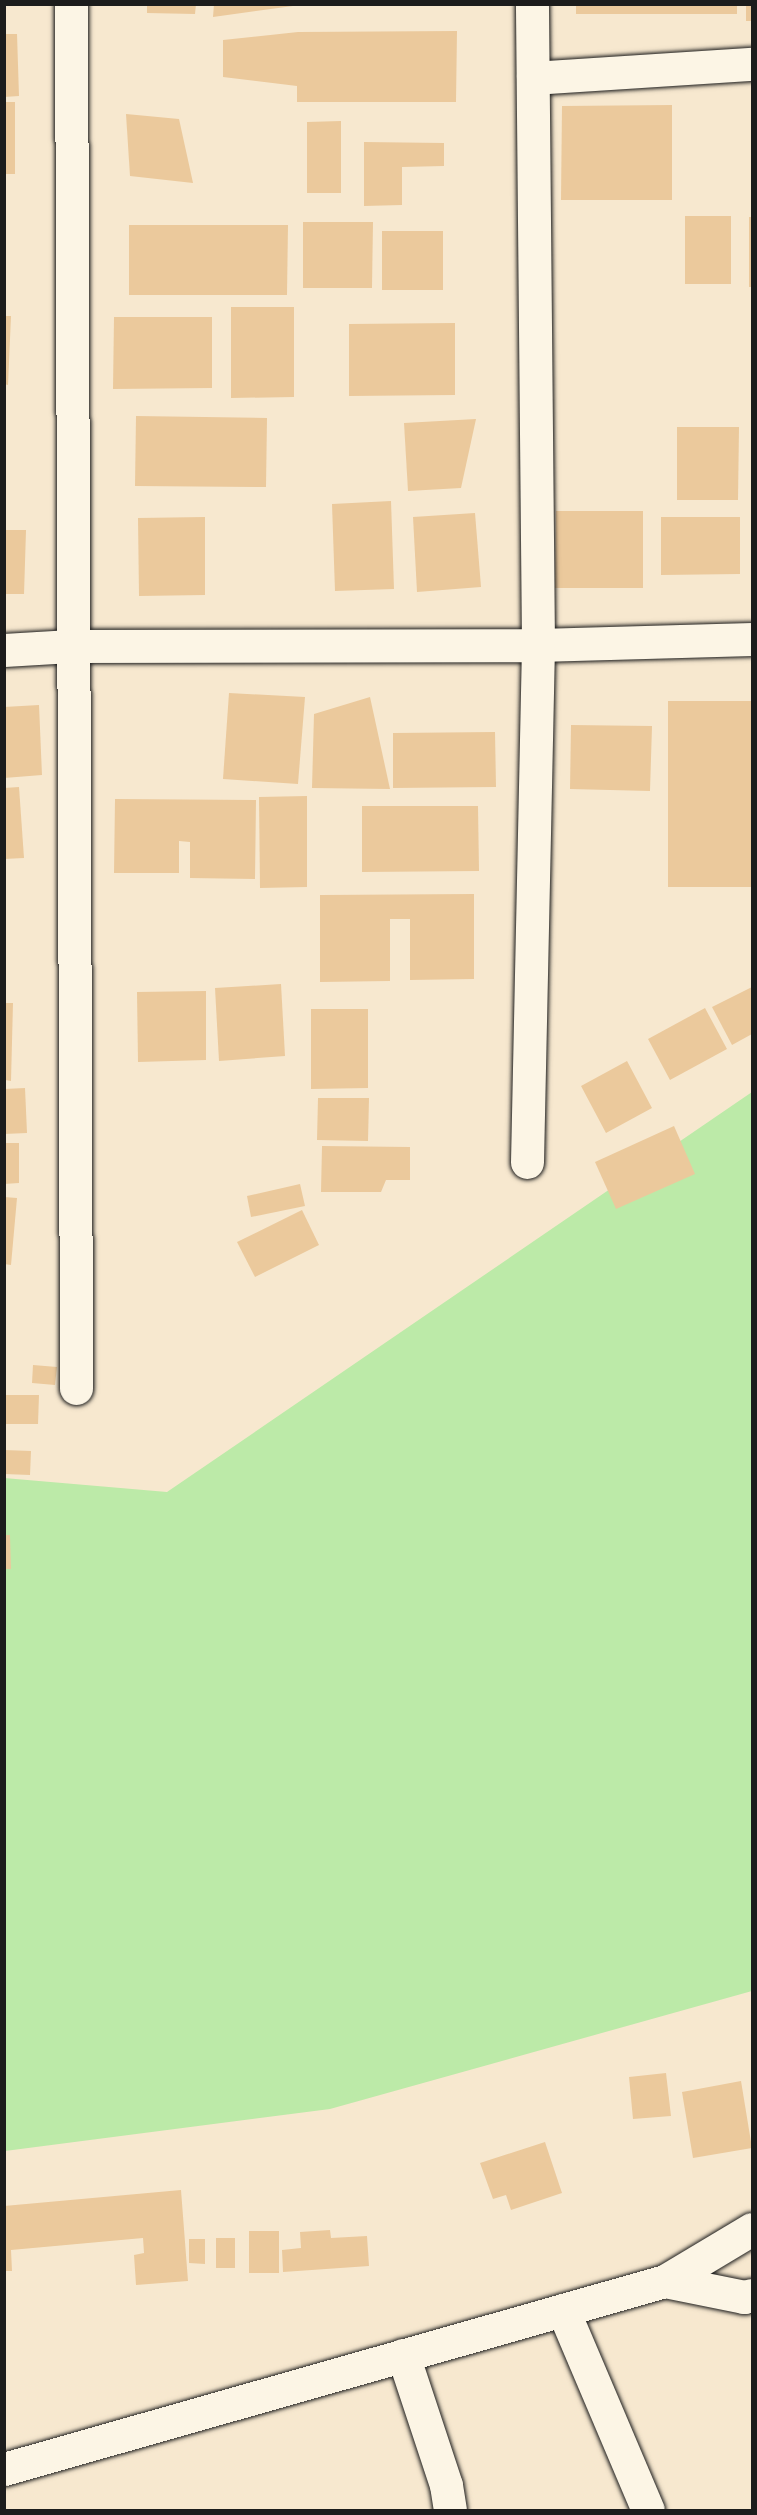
<!DOCTYPE html>
<style>
body{margin:0}
#map{position:relative;width:757px;height:2515px;overflow:hidden;background:#f7e8cf;font-family:"Gochi Hand",sans-serif}
div>[style]{position:absolute}
.green>*{inset:0;background:#bceaa8}
.building>*{inset:0;background:#ebc99c}
.roads{filter:drop-shadow(0 0 2px #1c1c1c) drop-shadow(0 0 2px #1c1c1c)}
.minor>*{height:33px;margin:-16.5px;padding:0 16.5px;transform-origin:16.5px;border-radius:16.5px;background:#fcf5e5}
span{translate:-50% -50%;white-space:nowrap;text-align:center;line-height:1.15;-webkit-text-stroke:4.5px #fcf5e5;paint-order:stroke}
.frame{position:absolute;inset:0;border:6px solid #1c1c1c;pointer-events:none}
</style>
<div id="map">
<div class="green">
<div style="clip-path:polygon(752px 1092px,752px 1991px,330px 2109px,5px 2151px,4px 1478px,167px 1492px)"></div>
</div>
<div class="building">
<div style="clip-path:polygon(147px 4px,196px 4px,195px 14px,147px 13px)"></div>
<div style="clip-path:polygon(214px 4px,293px 4px,293px 6px,213px 17px)"></div>
<div style="clip-path:polygon(576px 4px,737px 4px,737px 14px,576px 14px)"></div>
<div style="clip-path:polygon(746px 4px,752px 4px,752px 21px,746px 21px)"></div>
<div style="clip-path:polygon(457px 31px,456px 102px,297px 102px,297px 86px,223px 77px,223px 40px,298px 32px)"></div>
<div style="clip-path:polygon(4px 34px,17px 34px,19px 96px,4px 97px)"></div>
<div style="clip-path:polygon(4px 102px,15px 102px,15px 174px,4px 174px)"></div>
<div style="clip-path:polygon(672px 105px,672px 200px,561px 200px,562px 106px)"></div>
<div style="clip-path:polygon(126px 114px,179px 119px,193px 183px,130px 176px)"></div>
<div style="clip-path:polygon(341px 121px,341px 193px,307px 193px,307px 122px)"></div>
<div style="clip-path:polygon(364px 142px,444px 143px,444px 166px,402px 167px,402px 205px,364px 206px)"></div>
<div style="clip-path:polygon(685px 216px,731px 216px,731px 284px,685px 284px)"></div>
<div style="clip-path:polygon(749px 217px,752px 217px,752px 287px,749px 287px)"></div>
<div style="clip-path:polygon(303px 222px,373px 222px,372px 288px,303px 288px)"></div>
<div style="clip-path:polygon(129px 225px,288px 225px,287px 295px,129px 295px)"></div>
<div style="clip-path:polygon(382px 231px,443px 231px,443px 290px,382px 290px)"></div>
<div style="clip-path:polygon(231px 307px,294px 307px,294px 397px,231px 398px)"></div>
<div style="clip-path:polygon(4px 316px,11px 316px,8px 385px,4px 384px)"></div>
<div style="clip-path:polygon(114px 317px,212px 317px,212px 388px,113px 389px)"></div>
<div style="clip-path:polygon(455px 323px,455px 395px,349px 396px,349px 324px)"></div>
<div style="clip-path:polygon(136px 416px,267px 418px,266px 487px,135px 486px)"></div>
<div style="clip-path:polygon(476px 419px,461px 488px,408px 491px,404px 423px)"></div>
<div style="clip-path:polygon(677px 427px,739px 427px,738px 500px,677px 500px)"></div>
<div style="clip-path:polygon(391px 501px,394px 589px,335px 591px,332px 504px)"></div>
<div style="clip-path:polygon(556px 511px,643px 511px,643px 588px,555px 588px)"></div>
<div style="clip-path:polygon(475px 513px,481px 587px,417px 592px,413px 517px)"></div>
<div style="clip-path:polygon(205px 517px,205px 595px,139px 596px,138px 518px)"></div>
<div style="clip-path:polygon(661px 517px,740px 517px,740px 574px,661px 575px)"></div>
<div style="clip-path:polygon(4px 530px,26px 530px,24px 594px,4px 594px)"></div>
<div style="clip-path:polygon(229px 693px,305px 697px,298px 784px,223px 779px)"></div>
<div style="clip-path:polygon(370px 697px,390px 789px,312px 788px,314px 714px)"></div>
<div style="clip-path:polygon(668px 701px,752px 701px,752px 887px,668px 887px)"></div>
<div style="clip-path:polygon(39px 705px,42px 775px,4px 778px,4px 707px)"></div>
<div style="clip-path:polygon(571px 725px,652px 726px,650px 791px,570px 789px)"></div>
<div style="clip-path:polygon(495px 732px,496px 787px,393px 788px,393px 733px)"></div>
<div style="clip-path:polygon(19px 787px,24px 858px,4px 859px,4px 788px)"></div>
<div style="clip-path:polygon(307px 796px,307px 887px,260px 888px,259px 797px)"></div>
<div style="clip-path:polygon(115px 799px,256px 800px,255px 879px,190px 878px,190px 842px,179px 841px,179px 873px,114px 873px)"></div>
<div style="clip-path:polygon(362px 806px,478px 806px,479px 871px,362px 872px)"></div>
<div style="clip-path:polygon(474px 894px,474px 979px,410px 980px,410px 919px,390px 919px,390px 981px,320px 982px,320px 895px)"></div>
<div style="clip-path:polygon(281px 984px,285px 1056px,219px 1061px,215px 988px)"></div>
<div style="clip-path:polygon(752px 987px,752px 1034px,732px 1045px,712px 1007px)"></div>
<div style="clip-path:polygon(206px 991px,206px 1060px,138px 1062px,137px 992px)"></div>
<div style="clip-path:polygon(5px 1003px,13px 1003px,11px 1081px,5px 1080px)"></div>
<div style="clip-path:polygon(705px 1008px,727px 1049px,670px 1080px,648px 1039px)"></div>
<div style="clip-path:polygon(311px 1009px,368px 1009px,368px 1088px,311px 1089px)"></div>
<div style="clip-path:polygon(627px 1061px,652px 1108px,606px 1133px,581px 1086px)"></div>
<div style="clip-path:polygon(25px 1088px,27px 1133px,4px 1134px,4px 1089px)"></div>
<div style="clip-path:polygon(318px 1098px,369px 1098px,368px 1141px,317px 1140px)"></div>
<div style="clip-path:polygon(674px 1126px,695px 1174px,616px 1209px,595px 1162px)"></div>
<div style="clip-path:polygon(4px 1143px,19px 1143px,19px 1183px,4px 1184px)"></div>
<div style="clip-path:polygon(322px 1146px,410px 1147px,410px 1180px,386px 1180px,381px 1192px,321px 1192px)"></div>
<div style="clip-path:polygon(300px 1184px,305px 1206px,251px 1217px,247px 1196px)"></div>
<div style="clip-path:polygon(4px 1197px,17px 1198px,11px 1265px,4px 1264px)"></div>
<div style="clip-path:polygon(302px 1210px,319px 1245px,255px 1277px,237px 1242px)"></div>
<div style="clip-path:polygon(33px 1365px,57px 1367px,55px 1385px,32px 1383px)"></div>
<div style="clip-path:polygon(6px 1395px,39px 1395px,38px 1424px,6px 1424px)"></div>
<div style="clip-path:polygon(4px 1450px,31px 1451px,30px 1475px,4px 1474px)"></div>
<div style="clip-path:polygon(4px 1535px,10px 1535px,11px 1569px,4px 1569px)"></div>
<div style="clip-path:polygon(666px 2073px,671px 2116px,633px 2119px,629px 2077px)"></div>
<div style="clip-path:polygon(741px 2081px,752px 2148px,693px 2158px,682px 2092px)"></div>
<div style="clip-path:polygon(545px 2142px,562px 2193px,511px 2210px,506px 2195px,493px 2199px,480px 2163px)"></div>
<div style="clip-path:polygon(181px 2190px,188px 2281px,136px 2285px,134px 2255px,144px 2253px,143px 2238px,11px 2250px,12px 2271px,4px 2271px,4px 2206px)"></div>
<div style="clip-path:polygon(330px 2230px,331px 2238px,367px 2236px,369px 2266px,283px 2272px,282px 2250px,301px 2248px,300px 2232px)"></div>
<div style="clip-path:polygon(249px 2231px,279px 2231px,279px 2273px,249px 2273px)"></div>
<div style="clip-path:polygon(216px 2238px,235px 2238px,235px 2268px,216px 2268px)"></div>
<div style="clip-path:polygon(189px 2239px,205px 2239px,205px 2264px,189px 2263px)"></div>
</div>
<div class="roads">
<div class="minor">
<div style="left:71px;top:4px;width:1384px;rotate:89.79deg"></div>
<div style="left:533px;top:78px;width:219px;rotate:-3.7deg"></div>
<div style="left:4px;top:650px;width:67px;rotate:-3.4deg"></div>
<div style="left:71px;top:646px;width:467px;rotate:-0.1deg"></div>
<div style="left:538px;top:645px;width:214px;rotate:-1.6deg"></div>
<div style="left:527px;top:1162px;width:517px;rotate:-88.78deg"></div>
<div style="left:538px;top:645px;width:641px;rotate:-90.54deg"></div>
<div style="left:665px;top:2281px;width:81px;rotate:11.4deg"></div>
<div style="left:744px;top:2297px;width:8px;rotate:-14deg"></div>
<div style="left:563px;top:2310px;width:217px;rotate:67deg"></div>
<div style="left:403px;top:2355px;width:137px;rotate:71.7deg"></div>
<div style="left:446px;top:2485px;width:25px;rotate:81deg"></div>
<div style="left:4px;top:2469px;width:687px;rotate:-15.88deg"></div>
<div style="left:665px;top:2281px;width:101px;rotate:-30.9deg"></div>
</div>
</div>
<div class="frame"></div>
</div>
